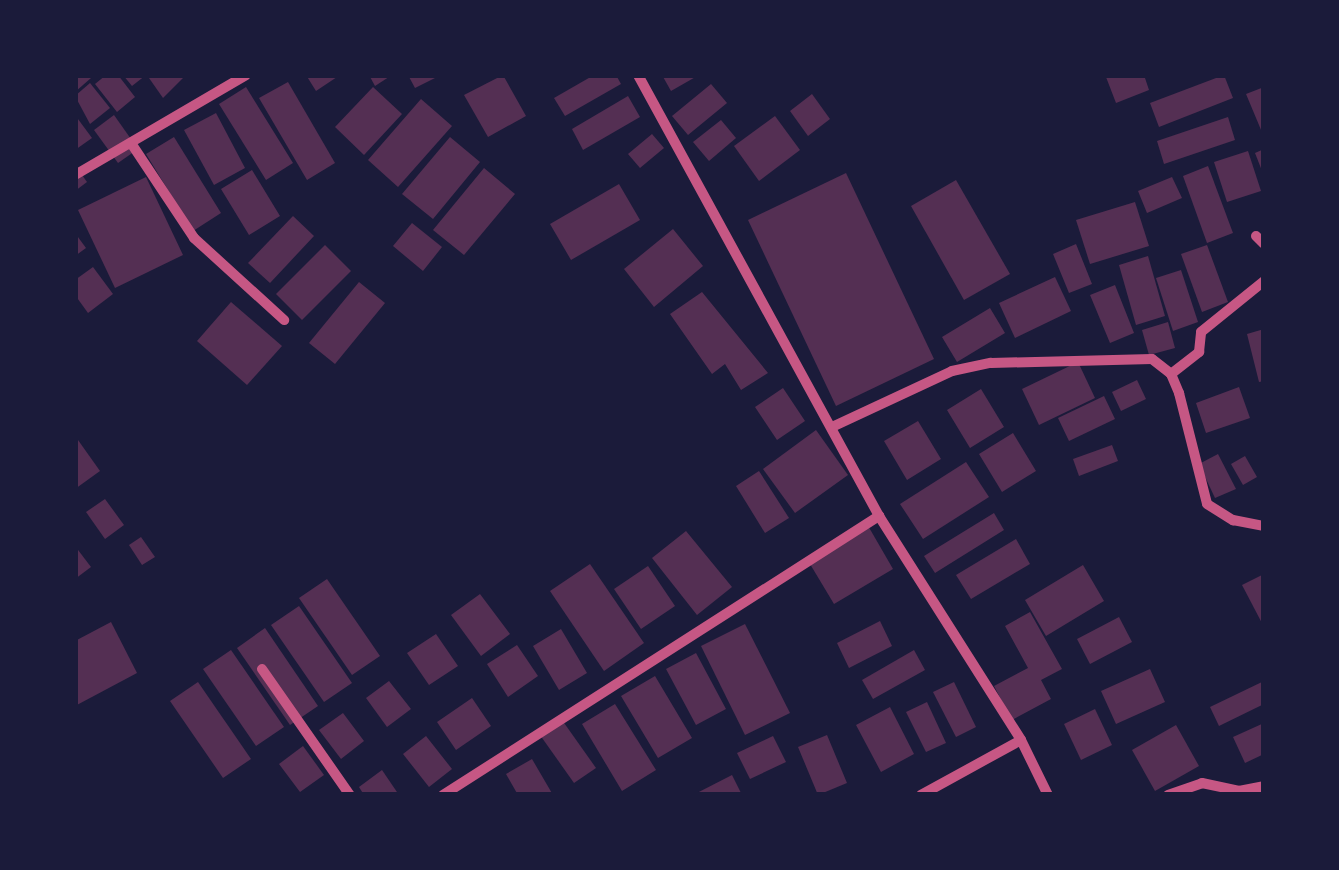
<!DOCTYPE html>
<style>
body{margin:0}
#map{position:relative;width:1339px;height:870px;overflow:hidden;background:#1b1b3a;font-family:"Fira Sans Condensed",sans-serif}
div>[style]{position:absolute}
.building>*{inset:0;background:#542f53}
.minor>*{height:10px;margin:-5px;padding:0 5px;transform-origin:5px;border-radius:5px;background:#c65784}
span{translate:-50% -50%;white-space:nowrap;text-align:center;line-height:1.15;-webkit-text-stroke:10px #1b1b3a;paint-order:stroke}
.frame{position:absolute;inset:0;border:78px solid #1b1b3a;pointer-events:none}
</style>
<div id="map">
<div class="building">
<div style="clip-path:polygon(75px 75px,91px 78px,75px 92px)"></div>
<div style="clip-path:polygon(106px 75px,118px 75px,135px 97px,117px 112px,95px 84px)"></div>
<div style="clip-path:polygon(123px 75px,146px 75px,132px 86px)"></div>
<div style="clip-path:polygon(186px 75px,163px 98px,149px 78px,153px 75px)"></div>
<div style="clip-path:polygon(306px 75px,340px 75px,316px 91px)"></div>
<div style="clip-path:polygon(369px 75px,392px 75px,375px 86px)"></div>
<div style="clip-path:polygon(408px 75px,441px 75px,415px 88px)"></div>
<div style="clip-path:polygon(503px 75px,526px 116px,488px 137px,464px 95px)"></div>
<div style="clip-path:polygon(594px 75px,616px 75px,621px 84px,565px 116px,554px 98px)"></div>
<div style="clip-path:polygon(662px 75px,699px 75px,671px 91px)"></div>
<div style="clip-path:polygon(1144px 75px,1149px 90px,1116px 103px,1106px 77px)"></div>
<div style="clip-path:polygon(1224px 75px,1233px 98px,1159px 127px,1150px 103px)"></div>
<div style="clip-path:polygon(288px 82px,335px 163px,307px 180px,259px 98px)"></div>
<div style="clip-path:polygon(90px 83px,110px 108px,90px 124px,75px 96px)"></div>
<div style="clip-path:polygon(711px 84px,727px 103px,688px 135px,672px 116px)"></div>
<div style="clip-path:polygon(246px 87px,293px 163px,266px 180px,219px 104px)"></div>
<div style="clip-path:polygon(373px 87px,402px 114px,364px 155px,335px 127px)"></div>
<div style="clip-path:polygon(1264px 87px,1264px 137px,1246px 94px)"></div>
<div style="clip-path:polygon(812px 94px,830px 119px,808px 136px,790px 111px)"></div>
<div style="clip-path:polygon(628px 96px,640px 117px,583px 150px,572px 129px)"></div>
<div style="clip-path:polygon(421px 99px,452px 126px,398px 187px,368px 160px)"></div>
<div style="clip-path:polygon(216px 113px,245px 168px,214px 185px,184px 130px)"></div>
<div style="clip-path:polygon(75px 115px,92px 138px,75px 150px)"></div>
<div style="clip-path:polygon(114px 115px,138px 149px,118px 163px,94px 130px)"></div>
<div style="clip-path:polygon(775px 116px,800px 150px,759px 181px,734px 146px)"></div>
<div style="clip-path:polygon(1228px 117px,1235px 140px,1164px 164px,1157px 141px)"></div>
<div style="clip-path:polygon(721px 120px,736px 138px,709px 161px,693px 142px)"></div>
<div style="clip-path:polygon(652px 134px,664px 148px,640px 168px,628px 154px)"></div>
<div style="clip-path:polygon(174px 137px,221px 213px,193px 231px,146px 154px)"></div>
<div style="clip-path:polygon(450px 137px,480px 162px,433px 219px,402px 194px)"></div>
<div style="clip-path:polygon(1264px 149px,1264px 176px,1255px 153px)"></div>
<div style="clip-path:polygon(1248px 151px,1261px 191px,1227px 202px,1214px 162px)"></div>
<div style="clip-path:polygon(75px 165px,87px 182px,75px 191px)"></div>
<div style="clip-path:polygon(1208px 166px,1233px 233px,1207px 243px,1183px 176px)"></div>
<div style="clip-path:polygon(484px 168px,515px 194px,464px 255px,433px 230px)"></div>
<div style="clip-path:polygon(252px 170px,280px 216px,249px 235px,221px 189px)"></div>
<div style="clip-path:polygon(846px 173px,934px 359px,836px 406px,748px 220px)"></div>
<div style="clip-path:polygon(146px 177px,183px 255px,115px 288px,78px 210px)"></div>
<div style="clip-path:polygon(1172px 177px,1182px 198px,1147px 213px,1138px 191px)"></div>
<div style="clip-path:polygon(956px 180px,1010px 274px,964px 300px,911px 206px)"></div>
<div style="clip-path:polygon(619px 184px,640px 220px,571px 260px,550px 224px)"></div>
<div style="clip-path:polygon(1135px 202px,1149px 246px,1090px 264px,1076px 220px)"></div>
<div style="clip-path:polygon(293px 216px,314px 236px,270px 283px,248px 263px)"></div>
<div style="clip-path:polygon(412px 223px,442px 247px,423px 271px,393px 246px)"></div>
<div style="clip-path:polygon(673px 229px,703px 266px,654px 307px,624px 269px)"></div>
<div style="clip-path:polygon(75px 233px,86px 248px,75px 256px)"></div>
<div style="clip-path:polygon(1076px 244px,1092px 284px,1069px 293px,1053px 254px)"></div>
<div style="clip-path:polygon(325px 245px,351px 271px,302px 320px,276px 294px)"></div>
<div style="clip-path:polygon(1207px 245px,1228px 302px,1202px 312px,1181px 254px)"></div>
<div style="clip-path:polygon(1148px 256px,1165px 316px,1136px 325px,1119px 265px)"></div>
<div style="clip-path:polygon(93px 267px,113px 294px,88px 313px,75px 295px,75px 280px)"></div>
<div style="clip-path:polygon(1181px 270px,1198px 322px,1173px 331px,1156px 278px)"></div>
<div style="clip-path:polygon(1055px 277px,1071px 311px,1015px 338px,999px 303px)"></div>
<div style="clip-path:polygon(359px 282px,385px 303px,335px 364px,309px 343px)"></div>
<div style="clip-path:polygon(1115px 285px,1134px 333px,1110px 343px,1090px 295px)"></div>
<div style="clip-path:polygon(702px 292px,768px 373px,741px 390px,725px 364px,712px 374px,670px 314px)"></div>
<div style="clip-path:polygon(231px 302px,282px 346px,247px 385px,197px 341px)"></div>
<div style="clip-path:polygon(990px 308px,1005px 333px,957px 362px,942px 337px)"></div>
<div style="clip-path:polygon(1168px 322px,1175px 348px,1149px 355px,1142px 330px)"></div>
<div style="clip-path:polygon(1264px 329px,1264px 381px,1259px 382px,1247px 334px)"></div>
<div style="clip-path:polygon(1078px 362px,1095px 398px,1039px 425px,1022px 389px)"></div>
<div style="clip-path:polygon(1137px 380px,1146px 399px,1121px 411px,1112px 392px)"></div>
<div style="clip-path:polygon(1239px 387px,1250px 418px,1206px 433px,1196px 403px)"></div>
<div style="clip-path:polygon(783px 388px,805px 421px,777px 440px,755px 407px)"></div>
<div style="clip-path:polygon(981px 389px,1004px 427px,970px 448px,947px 410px)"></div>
<div style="clip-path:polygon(1104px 396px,1115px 419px,1069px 441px,1058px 418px)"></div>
<div style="clip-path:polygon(918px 421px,941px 459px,907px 480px,884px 441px)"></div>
<div style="clip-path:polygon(816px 430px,848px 475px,795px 513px,763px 469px)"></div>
<div style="clip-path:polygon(1013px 433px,1036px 471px,1002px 492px,979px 454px)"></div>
<div style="clip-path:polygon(78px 440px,100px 471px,75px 489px,75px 442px)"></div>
<div style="clip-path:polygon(1112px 445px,1118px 461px,1079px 476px,1073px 459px)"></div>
<div style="clip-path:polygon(1218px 454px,1236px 489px,1215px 498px,1199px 464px)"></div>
<div style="clip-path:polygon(1245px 456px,1257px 477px,1243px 485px,1231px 464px)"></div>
<div style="clip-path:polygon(966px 462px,989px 497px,923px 539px,900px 504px)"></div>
<div style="clip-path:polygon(759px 471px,789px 518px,765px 533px,736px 486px)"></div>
<div style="clip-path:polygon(105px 499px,124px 525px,105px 539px,86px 512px)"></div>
<div style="clip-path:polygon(994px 513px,1004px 530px,935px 573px,924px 556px)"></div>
<div style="clip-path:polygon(867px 524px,893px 569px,834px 604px,807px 559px)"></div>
<div style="clip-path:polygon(686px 531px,732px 587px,697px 615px,652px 558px)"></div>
<div style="clip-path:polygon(141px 537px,155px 557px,142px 565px,129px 545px)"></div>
<div style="clip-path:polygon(1016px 539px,1030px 564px,971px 599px,956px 575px)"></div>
<div style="clip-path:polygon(75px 546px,91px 567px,75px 579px)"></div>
<div style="clip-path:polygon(590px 564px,644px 643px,604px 671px,550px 591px)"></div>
<div style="clip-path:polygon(1083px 565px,1104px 601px,1046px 636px,1025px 600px)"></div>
<div style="clip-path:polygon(648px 566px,675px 606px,641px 629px,614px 589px)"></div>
<div style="clip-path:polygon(1264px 574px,1264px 627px,1242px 585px)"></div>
<div style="clip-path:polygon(327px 579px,380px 656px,352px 675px,299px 598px)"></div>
<div style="clip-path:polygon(480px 594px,510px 634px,481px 656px,451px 615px)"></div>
<div style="clip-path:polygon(299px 606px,352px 683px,324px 702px,271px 625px)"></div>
<div style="clip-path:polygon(1030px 612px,1062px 669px,1041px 680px,1051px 699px,1012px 720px,994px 686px,1028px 668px,1005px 626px)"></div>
<div style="clip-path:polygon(1119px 617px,1132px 642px,1090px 664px,1077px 639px)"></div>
<div style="clip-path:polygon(880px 621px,892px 646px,849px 668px,837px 643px)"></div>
<div style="clip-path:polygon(111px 622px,137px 673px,75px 706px,75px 641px)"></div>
<div style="clip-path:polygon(745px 624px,790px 713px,745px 735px,701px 646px)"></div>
<div style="clip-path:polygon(265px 628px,318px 706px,290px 725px,237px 648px)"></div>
<div style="clip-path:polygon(561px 629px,587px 673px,559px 690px,533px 646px)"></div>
<div style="clip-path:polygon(436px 634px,458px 666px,429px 685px,407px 653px)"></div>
<div style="clip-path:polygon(517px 645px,538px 676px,508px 697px,487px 664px)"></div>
<div style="clip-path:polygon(231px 650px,284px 727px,256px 746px,203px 669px)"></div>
<div style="clip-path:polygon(914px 650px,925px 670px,873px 699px,862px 680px)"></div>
<div style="clip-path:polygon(696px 653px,726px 709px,696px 725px,666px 669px)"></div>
<div style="clip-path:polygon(1150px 669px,1165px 702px,1116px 724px,1101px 691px)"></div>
<div style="clip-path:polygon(655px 676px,692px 738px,658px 758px,621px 696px)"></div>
<div style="clip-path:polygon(389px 681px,411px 709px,387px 727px,366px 698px)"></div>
<div style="clip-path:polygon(1264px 681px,1264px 704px,1219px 726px,1210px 707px)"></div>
<div style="clip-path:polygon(198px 682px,251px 759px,223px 778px,170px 701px)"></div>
<div style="clip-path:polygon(954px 682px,976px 727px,956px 737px,933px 692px)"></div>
<div style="clip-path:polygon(472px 698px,491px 726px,456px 750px,437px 722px)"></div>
<div style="clip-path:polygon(927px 702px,946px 743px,926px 752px,906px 712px)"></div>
<div style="clip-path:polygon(615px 704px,656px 770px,622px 791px,582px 724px)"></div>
<div style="clip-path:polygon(890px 707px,914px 754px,881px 772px,856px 725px)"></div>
<div style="clip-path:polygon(1095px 709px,1112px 745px,1081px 760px,1064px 724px)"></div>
<div style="clip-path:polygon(343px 713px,364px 741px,341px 759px,319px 730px)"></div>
<div style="clip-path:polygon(562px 720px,596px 768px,574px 783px,540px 735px)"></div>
<div style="clip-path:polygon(1264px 723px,1264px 754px,1245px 763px,1233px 737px)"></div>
<div style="clip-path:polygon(1176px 725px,1199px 766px,1155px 791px,1132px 750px)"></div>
<div style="clip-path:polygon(827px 735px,847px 783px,818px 795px,798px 747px)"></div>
<div style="clip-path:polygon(426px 736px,452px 769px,429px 787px,403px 754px)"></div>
<div style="clip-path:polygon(773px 736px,786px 762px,750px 779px,737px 753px)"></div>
<div style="clip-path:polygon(303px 746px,324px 775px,300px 792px,279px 764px)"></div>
<div style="clip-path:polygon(532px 759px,553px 795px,518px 795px,506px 774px)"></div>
<div style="clip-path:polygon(382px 770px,399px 795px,364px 795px,359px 787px)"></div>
<div style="clip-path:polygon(732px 775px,742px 795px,693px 795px)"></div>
</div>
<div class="minor">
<div style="left:638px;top:75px;width:503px;rotate:61.34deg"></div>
<div style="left:879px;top:516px;width:265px;rotate:57.6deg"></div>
<div style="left:1021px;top:740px;width:61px;rotate:63.9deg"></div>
<div style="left:131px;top:143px;width:114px;rotate:56.4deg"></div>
<div style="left:194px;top:238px;width:122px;rotate:42.3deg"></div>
<div style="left:75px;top:175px;width:198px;rotate:-30.3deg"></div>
<div style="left:1256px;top:236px;width:11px;rotate:45deg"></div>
<div style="left:1171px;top:374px;width:36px;rotate:-38deg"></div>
<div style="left:1199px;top:352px;width:20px;rotate:-84deg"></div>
<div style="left:1201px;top:332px;width:81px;rotate:-39deg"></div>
<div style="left:832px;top:427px;width:132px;rotate:-25deg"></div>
<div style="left:952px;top:371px;width:40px;rotate:-12deg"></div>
<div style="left:991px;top:363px;width:161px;rotate:-1.4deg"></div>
<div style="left:1152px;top:359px;width:24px;rotate:38deg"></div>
<div style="left:1171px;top:374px;width:21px;rotate:67deg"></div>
<div style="left:1179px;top:393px;width:114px;rotate:75.8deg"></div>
<div style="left:1207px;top:504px;width:31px;rotate:32deg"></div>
<div style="left:1233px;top:520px;width:32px;rotate:11deg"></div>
<div style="left:262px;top:669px;width:154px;rotate:55.1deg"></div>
<div style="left:443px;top:795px;width:518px;rotate:-32.62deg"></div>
<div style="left:921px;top:795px;width:114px;rotate:-28.8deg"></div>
<div style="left:1168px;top:795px;width:36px;rotate:-19deg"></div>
<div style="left:1202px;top:783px;width:38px;rotate:12deg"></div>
<div style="left:1239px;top:791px;width:25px;rotate:-11deg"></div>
</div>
<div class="frame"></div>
</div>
